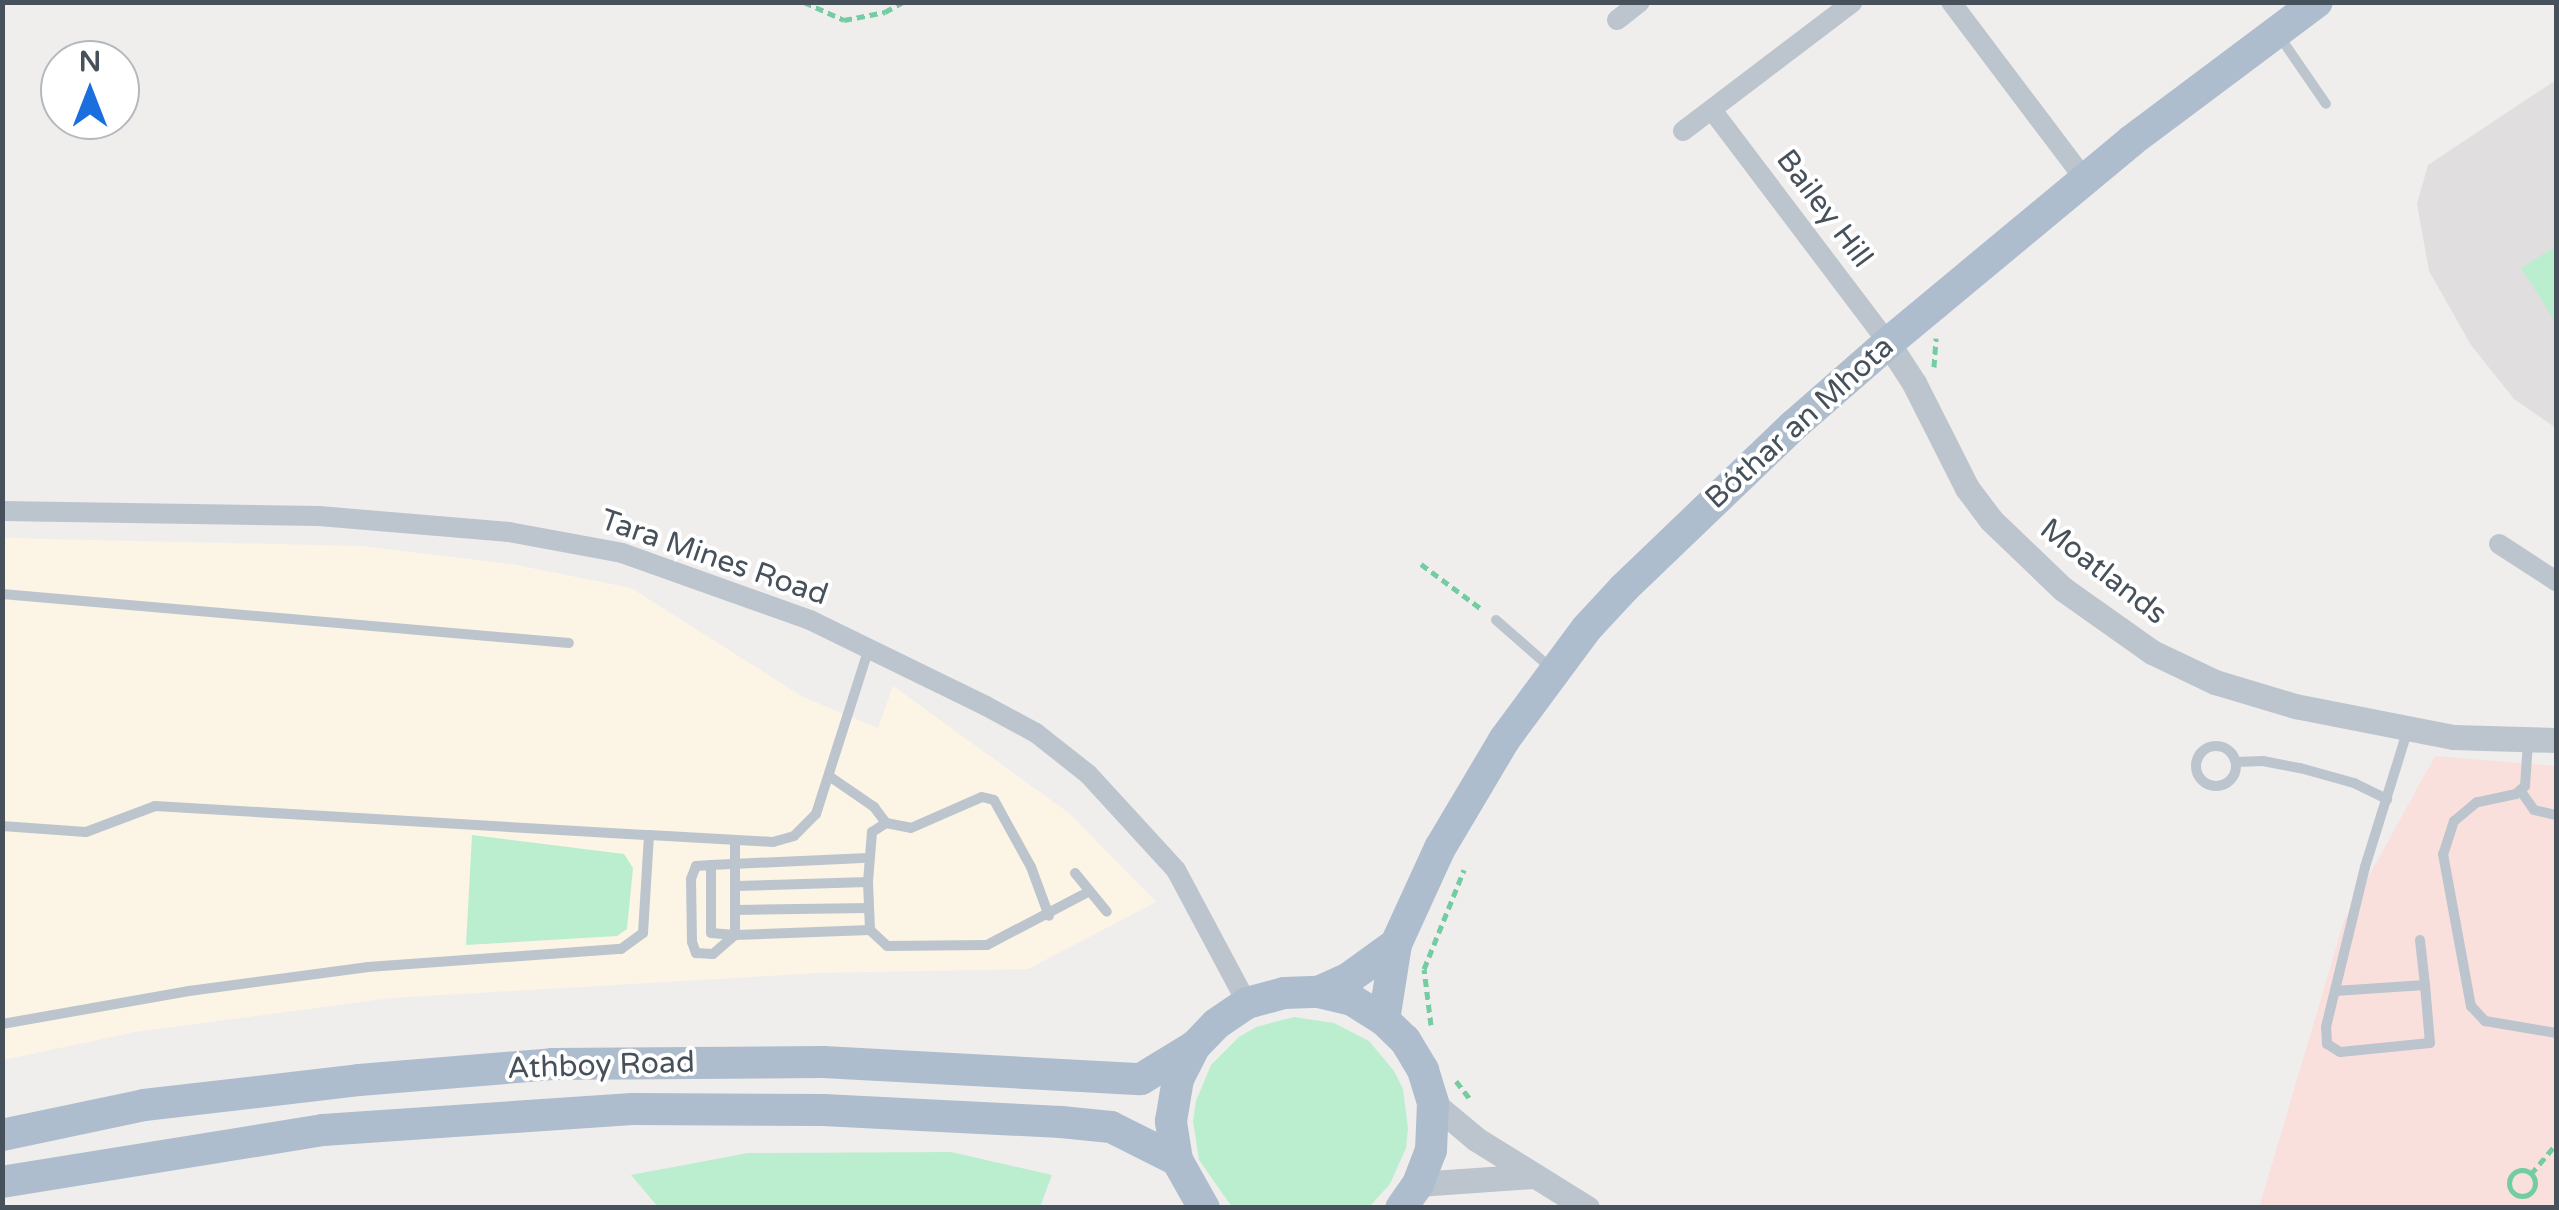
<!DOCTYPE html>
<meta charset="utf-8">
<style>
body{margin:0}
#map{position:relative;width:2559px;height:1210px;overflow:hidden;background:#f0eded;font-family:"Varela Round",sans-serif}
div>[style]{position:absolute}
.commercial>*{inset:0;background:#fcf5e6}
.education>*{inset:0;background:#e1dedf}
.medical>*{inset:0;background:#fae0dd}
.green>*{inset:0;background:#bbeecf}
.path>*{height:5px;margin-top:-2.5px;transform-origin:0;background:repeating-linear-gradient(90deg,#74cca1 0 8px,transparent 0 13px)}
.path>.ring{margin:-2.5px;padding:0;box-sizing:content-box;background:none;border:5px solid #74cca1;border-radius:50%}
.service>*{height:10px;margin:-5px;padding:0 5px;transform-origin:5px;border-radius:5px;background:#bcc5cd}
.service>.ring{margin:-5px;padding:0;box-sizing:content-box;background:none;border:10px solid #bcc5cd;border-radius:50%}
.minor>*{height:20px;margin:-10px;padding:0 10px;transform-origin:10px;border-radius:10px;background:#bcc5cd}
.tertiary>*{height:25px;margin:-12.5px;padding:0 12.5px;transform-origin:12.5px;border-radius:12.5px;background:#bcc5cd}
.primary>*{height:32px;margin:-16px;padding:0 16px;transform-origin:16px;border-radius:16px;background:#adbdcd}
span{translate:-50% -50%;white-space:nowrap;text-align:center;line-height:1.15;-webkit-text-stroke:8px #fff;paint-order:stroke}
.street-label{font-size:30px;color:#46515b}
.frame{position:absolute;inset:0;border:5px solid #46515b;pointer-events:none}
.north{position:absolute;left:40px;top:40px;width:100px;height:100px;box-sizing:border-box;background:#fff;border:2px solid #b5b9bd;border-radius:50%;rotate:0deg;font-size:28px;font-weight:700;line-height:40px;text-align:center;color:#46515b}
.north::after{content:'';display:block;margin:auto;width:35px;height:45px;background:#1a6ede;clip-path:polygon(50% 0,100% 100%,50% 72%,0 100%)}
</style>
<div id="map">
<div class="commercial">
<div style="clip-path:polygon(3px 538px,361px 546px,511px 564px,631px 588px,803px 697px,878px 728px,893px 686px,1070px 814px,1156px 902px,1028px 969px,818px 973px,391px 998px,135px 1032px,3px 1060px)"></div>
</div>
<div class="education">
<div style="clip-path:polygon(2556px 80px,2556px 428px,2514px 399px,2471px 345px,2429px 271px,2417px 204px,2428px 165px)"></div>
</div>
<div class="medical">
<div style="clip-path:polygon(2435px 756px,2556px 766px,2556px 1207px,2259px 1208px,2344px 921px)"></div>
</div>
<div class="green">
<div style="clip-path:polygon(2556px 246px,2556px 323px,2521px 268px)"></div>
<div style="clip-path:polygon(472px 835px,624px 854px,633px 868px,627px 929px,617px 936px,466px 945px)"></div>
<div style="clip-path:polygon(1294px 1017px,1334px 1023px,1369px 1041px,1394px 1071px,1403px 1089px,1408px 1128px,1406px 1148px,1390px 1184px,1369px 1207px,1232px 1207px,1199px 1160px,1193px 1121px,1196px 1101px,1211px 1065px,1239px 1037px,1256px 1027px)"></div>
<div style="clip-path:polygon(951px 1152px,1052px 1175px,1040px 1207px,658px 1207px,631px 1175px,748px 1153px)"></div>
</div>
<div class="path">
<div style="left:804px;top:2px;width:44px;rotate:24.2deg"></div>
<div style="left:844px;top:20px;width:42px;rotate:-11deg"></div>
<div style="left:885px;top:12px;width:21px;rotate:-29deg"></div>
<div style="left:1934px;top:367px;width:29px;rotate:-86deg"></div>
<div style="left:1421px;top:564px;width:77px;rotate:36.6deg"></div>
<div style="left:1431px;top:1025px;width:56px;rotate:-97.1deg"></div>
<div style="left:1424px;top:969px;width:107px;rotate:-68deg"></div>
<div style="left:1456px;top:1081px;width:24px;rotate:52deg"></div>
<div class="ring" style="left:2509px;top:1170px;width:21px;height:21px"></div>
<div style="left:2531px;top:1174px;width:39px;rotate:-50deg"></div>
</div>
<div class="service">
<div style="left:2280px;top:37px;width:81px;rotate:55.5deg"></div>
<div style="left:2px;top:594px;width:569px;rotate:4.94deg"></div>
<div style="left:1496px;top:620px;width:74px;rotate:41.2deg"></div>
<div style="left:2528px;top:743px;width:43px;rotate:94deg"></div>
<div style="left:2525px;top:786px;width:12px;rotate:138deg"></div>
<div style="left:2516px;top:794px;width:40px;rotate:168deg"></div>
<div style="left:2477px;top:802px;width:30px;rotate:140deg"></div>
<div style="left:2454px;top:821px;width:35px;rotate:108deg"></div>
<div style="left:2443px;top:854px;width:155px;rotate:79.6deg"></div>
<div style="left:2471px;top:1006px;width:21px;rotate:47deg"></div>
<div style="left:2485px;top:1021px;width:72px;rotate:9.6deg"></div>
<div class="ring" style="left:2196px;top:746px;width:30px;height:30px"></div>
<div style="left:2236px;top:762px;width:27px;rotate:-2deg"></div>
<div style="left:2263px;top:761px;width:38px;rotate:11deg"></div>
<div style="left:2300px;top:768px;width:56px;rotate:15.5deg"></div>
<div style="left:2354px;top:783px;width:37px;rotate:26deg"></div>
<div style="left:829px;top:776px;width:55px;rotate:34.6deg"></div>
<div style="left:874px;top:807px;width:20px;rotate:53deg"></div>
<div style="left:886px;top:823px;width:17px;rotate:147deg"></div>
<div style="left:872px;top:832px;width:50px;rotate:94.6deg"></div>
<div style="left:868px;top:882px;width:48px;rotate:87.6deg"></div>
<div style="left:870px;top:930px;width:23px;rotate:43deg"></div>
<div style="left:887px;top:946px;width:100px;rotate:-0.6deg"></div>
<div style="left:987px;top:945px;width:116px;rotate:-27.7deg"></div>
<div style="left:2520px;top:790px;width:24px;rotate:55deg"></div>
<div style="left:2534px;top:810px;width:23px;rotate:13deg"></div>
<div style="left:886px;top:823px;width:25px;rotate:11deg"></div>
<div style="left:911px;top:828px;width:77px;rotate:-23.6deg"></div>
<div style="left:982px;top:797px;width:12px;rotate:14deg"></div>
<div style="left:994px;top:800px;width:77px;rotate:61.1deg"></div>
<div style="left:1031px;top:867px;width:52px;rotate:69.8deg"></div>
<div style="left:2px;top:826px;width:84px;rotate:4.1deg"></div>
<div style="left:86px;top:832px;width:74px;rotate:-20.6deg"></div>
<div style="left:155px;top:806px;width:495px;rotate:3.4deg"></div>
<div style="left:735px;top:840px;width:95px;rotate:90deg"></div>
<div style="left:735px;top:935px;width:135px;rotate:-2.1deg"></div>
<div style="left:711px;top:865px;width:15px;rotate:176deg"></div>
<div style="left:696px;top:866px;width:14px;rotate:111deg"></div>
<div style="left:691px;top:879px;width:63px;rotate:89.1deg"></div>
<div style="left:692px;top:942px;width:12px;rotate:70deg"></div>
<div style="left:696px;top:953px;width:17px;rotate:3deg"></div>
<div style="left:713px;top:954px;width:28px;rotate:-41deg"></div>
<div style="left:1075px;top:873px;width:50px;rotate:50.6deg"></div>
<div style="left:736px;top:886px;width:132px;rotate:-1.7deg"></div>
<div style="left:736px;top:910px;width:133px;rotate:-0.9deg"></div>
<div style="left:735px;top:935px;width:24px;rotate:-175deg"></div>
<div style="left:711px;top:933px;width:68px;rotate:-90deg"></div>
<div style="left:711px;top:865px;width:157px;rotate:-2.6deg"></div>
<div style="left:2420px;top:940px;width:45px;rotate:83.7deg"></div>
<div style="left:2335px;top:991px;width:90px;rotate:-3.8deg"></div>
<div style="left:2425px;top:985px;width:58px;rotate:85.1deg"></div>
<div style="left:2430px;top:1043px;width:90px;rotate:174.3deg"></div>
<div style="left:2340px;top:1052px;width:15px;rotate:-148deg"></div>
<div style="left:2327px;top:1044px;width:17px;rotate:-93deg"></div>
<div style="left:2326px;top:1027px;width:165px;rotate:-76.3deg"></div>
<div style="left:2365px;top:867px;width:145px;rotate:-72.7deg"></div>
<div style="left:2px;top:1024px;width:190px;rotate:-10deg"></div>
<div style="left:189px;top:991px;width:181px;rotate:-7.6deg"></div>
<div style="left:368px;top:967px;width:254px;rotate:-4.1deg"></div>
<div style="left:621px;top:949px;width:27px;rotate:-36deg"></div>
<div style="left:643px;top:933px;width:98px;rotate:-86.5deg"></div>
<div style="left:649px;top:835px;width:124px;rotate:3.2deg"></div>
<div style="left:773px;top:842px;width:22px;rotate:-16deg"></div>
<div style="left:794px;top:836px;width:31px;rotate:-45deg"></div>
<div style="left:816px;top:814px;width:174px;rotate:-72.3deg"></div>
</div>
<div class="minor">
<div style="left:1951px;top:2px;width:223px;rotate:53deg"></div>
<div style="left:1617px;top:20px;width:29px;rotate:-38deg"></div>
<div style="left:1712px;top:110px;width:292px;rotate:52.9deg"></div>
<div style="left:1683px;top:131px;width:213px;rotate:-37.2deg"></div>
<div style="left:2px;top:511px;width:317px;rotate:0.9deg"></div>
<div style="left:319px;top:516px;width:191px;rotate:4.8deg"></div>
<div style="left:509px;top:532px;width:115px;rotate:10.5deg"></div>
<div style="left:622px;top:553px;width:200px;rotate:19.6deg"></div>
<div style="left:810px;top:620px;width:196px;rotate:26deg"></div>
<div style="left:986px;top:706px;width:57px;rotate:28.4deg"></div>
<div style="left:1036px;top:733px;width:66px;rotate:38.3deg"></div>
<div style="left:1088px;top:774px;width:130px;rotate:47.5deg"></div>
<div style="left:1176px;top:870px;width:151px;rotate:61.9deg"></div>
<div style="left:2499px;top:544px;width:68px;rotate:33deg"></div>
</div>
<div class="tertiary">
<div style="left:1888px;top:343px;width:48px;rotate:57deg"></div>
<div style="left:1914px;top:383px;width:118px;rotate:63.2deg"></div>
<div style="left:1967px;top:488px;width:40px;rotate:53deg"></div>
<div style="left:1991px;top:520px;width:100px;rotate:43.8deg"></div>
<div style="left:2063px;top:589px;width:109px;rotate:35.3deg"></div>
<div style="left:2152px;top:652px;width:70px;rotate:25.5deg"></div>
<div style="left:2215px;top:682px;width:84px;rotate:16.7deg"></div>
<div style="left:2295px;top:706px;width:161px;rotate:11.1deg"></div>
<div style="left:2453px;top:737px;width:103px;rotate:1.7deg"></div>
<div style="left:1433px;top:1103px;width:56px;rotate:39.9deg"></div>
<div style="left:1476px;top:1139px;width:131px;rotate:31.9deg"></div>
<div style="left:1418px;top:1184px;width:114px;rotate:-4deg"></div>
</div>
<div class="primary">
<div style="left:1318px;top:992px;width:34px;rotate:-24deg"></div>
<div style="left:1349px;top:978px;width:58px;rotate:-35.9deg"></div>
<div style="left:1384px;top:1020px;width:77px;rotate:-81deg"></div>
<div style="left:1396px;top:944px;width:106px;rotate:-65.4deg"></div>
<div style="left:1440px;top:848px;width:126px;rotate:-59.3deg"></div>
<div style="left:1504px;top:740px;width:139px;rotate:-53.5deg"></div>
<div style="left:1587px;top:628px;width:54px;rotate:-47.2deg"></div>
<div style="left:1624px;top:588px;width:234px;rotate:-43.8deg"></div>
<div style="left:1793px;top:426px;width:126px;rotate:-41.1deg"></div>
<div style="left:1888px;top:343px;width:316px;rotate:-39.7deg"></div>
<div style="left:2131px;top:141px;width:232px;rotate:-36.8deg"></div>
<div style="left:2px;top:1135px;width:145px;rotate:-11.9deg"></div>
<div style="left:144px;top:1105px;width:216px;rotate:-6.6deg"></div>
<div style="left:359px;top:1080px;width:194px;rotate:-4.7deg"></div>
<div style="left:552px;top:1064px;width:271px;rotate:-0.4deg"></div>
<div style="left:823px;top:1062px;width:318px;rotate:3.1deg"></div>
<div style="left:1141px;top:1079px;width:63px;rotate:-31.4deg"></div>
<div style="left:2px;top:1182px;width:325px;rotate:-9.2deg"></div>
<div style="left:323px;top:1130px;width:310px;rotate:-3.9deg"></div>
<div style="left:632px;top:1109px;width:191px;rotate:0.3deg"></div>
<div style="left:823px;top:1110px;width:238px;rotate:2.9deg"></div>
<div style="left:1061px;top:1122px;width:50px;rotate:5.7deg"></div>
<div style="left:1111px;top:1127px;width:74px;rotate:26.6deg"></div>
<div style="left:1204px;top:1208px;width:55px;rotate:-119.4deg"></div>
<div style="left:1177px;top:1160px;width:39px;rotate:-99deg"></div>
<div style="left:1171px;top:1121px;width:43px;rotate:-80.5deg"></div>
<div style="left:1178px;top:1079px;width:37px;rotate:-63deg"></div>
<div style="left:1195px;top:1046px;width:30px;rotate:-46deg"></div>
<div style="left:1216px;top:1024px;width:37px;rotate:-34deg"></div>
<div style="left:1247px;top:1003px;width:38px;rotate:-15deg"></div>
<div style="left:1284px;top:993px;width:34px;rotate:-2deg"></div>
<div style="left:1318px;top:992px;width:35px;rotate:13deg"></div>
<div style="left:1352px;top:1000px;width:38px;rotate:32deg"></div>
<div style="left:1384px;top:1020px;width:29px;rotate:44deg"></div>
<div style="left:1405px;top:1040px;width:35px;rotate:59deg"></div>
<div style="left:1423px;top:1070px;width:34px;rotate:73deg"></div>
<div style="left:1433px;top:1103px;width:47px;rotate:92.4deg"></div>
<div style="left:1431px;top:1150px;width:36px;rotate:111deg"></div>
<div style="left:1418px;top:1184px;width:29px;rotate:125deg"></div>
</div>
<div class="street-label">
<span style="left:1824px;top:209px;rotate:53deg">Bailey Hill</span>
<span style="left:1800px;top:423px;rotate:-42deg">Bóthar an Mhota</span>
<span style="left:714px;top:558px;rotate:19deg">Tara Mines Road</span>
<span style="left:2103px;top:572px;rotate:38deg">Moatlands</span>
<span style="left:601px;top:1066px;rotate:-2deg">Athboy Road</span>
</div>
<div class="frame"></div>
<div class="north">N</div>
</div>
